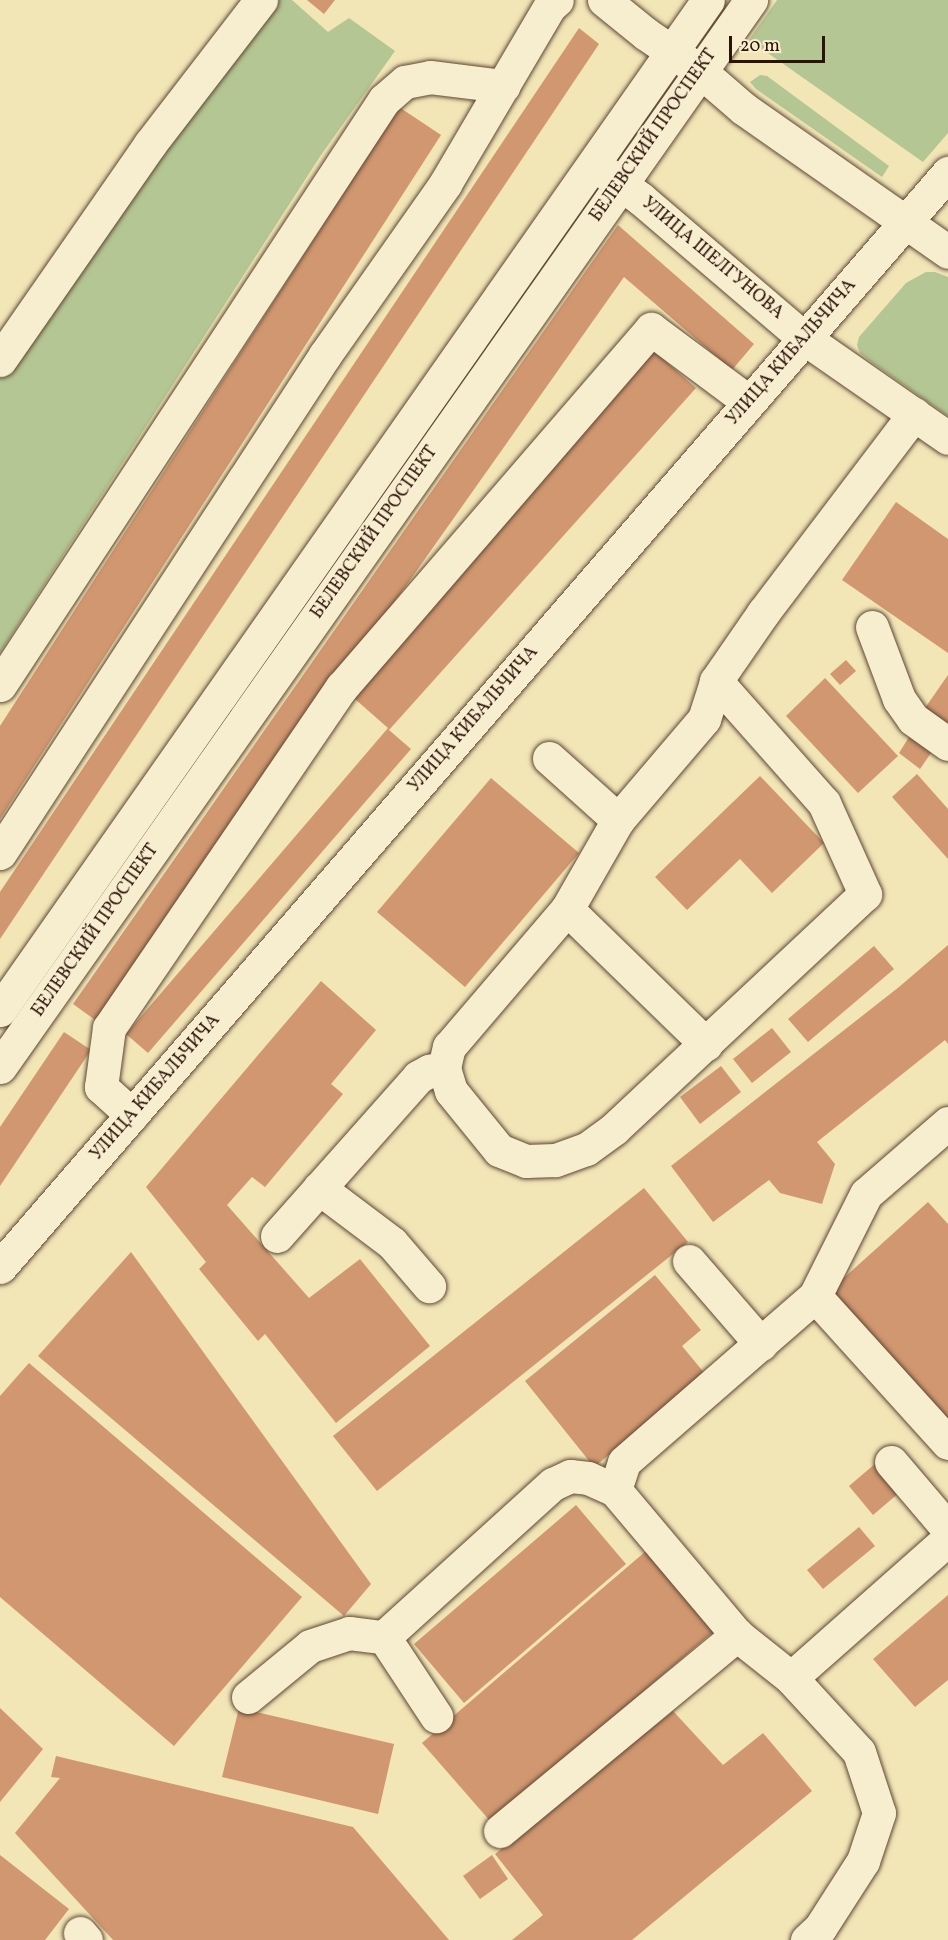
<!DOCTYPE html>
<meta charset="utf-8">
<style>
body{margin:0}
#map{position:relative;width:948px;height:1940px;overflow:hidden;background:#f2e5b6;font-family:Vollkorn,serif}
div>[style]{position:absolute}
.green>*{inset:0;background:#b4c693}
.building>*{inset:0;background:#d19770}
.roads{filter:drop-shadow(0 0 2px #5d4834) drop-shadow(0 0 2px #5d4834)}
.minor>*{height:33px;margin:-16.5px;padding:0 16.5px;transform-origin:16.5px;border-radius:16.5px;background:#f7eed0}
span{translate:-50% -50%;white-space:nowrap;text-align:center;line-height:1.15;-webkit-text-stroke:4.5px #f7eed0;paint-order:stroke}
.street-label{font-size:18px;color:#2b1308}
.scale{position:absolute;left:729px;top:36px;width:96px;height:27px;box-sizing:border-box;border:3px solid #2b1308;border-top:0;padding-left:8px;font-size:18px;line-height:21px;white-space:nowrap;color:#2b1308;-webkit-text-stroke:4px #f7eed0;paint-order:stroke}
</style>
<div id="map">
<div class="green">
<div style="clip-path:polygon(269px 0,292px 0,328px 32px,349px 18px,395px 51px,321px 155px,0 653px,0 370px)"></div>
<div style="clip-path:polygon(777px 0,948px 0,948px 133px,923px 162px,749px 40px)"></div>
<div style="clip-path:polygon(760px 75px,767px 76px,889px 166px,882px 177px,756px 89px,750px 82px)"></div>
<div style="clip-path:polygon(926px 272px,935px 272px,948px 277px,948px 416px,870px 361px,860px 353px,857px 345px,859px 337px,906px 283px)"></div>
</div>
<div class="building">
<div style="clip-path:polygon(307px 0,335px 0,324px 14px)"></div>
<div style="clip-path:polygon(579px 28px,599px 44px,0 939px,0 892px)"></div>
<div style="clip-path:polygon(399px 107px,441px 135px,0 819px,0 726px)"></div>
<div style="clip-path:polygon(618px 225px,754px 344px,732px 370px,624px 277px,98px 1022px,73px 1004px)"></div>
<div style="clip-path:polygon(653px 350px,696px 388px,389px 730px,411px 749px,148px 1053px,126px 1034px,388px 728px,347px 692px)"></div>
<div style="clip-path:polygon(896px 502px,948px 539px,948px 653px,842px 580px)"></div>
<div style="clip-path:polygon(846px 660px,856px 671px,840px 685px,830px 674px)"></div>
<div style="clip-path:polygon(948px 675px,948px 724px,925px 708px)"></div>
<div style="clip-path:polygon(825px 678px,898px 756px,858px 793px,786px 716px)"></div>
<div style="clip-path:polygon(909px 737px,931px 753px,920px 769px,899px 753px)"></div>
<div style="clip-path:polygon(917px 774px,948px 809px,948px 859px,892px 797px)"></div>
<div style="clip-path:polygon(760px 776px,824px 843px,772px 893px,740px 859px,687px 910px,655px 877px)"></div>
<div style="clip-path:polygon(491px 778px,579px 853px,465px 987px,377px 912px)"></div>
<div style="clip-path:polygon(948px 945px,948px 1044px,945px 1040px,817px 1142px,835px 1164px,822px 1204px,780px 1193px,769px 1180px,713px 1222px,671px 1166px,899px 987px)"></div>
<div style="clip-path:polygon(874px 946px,894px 969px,808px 1042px,788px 1019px)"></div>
<div style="clip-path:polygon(321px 981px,376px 1030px,331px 1084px,343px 1094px,265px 1187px,252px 1177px,227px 1205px,309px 1298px,360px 1259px,430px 1346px,336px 1423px,265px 1334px,258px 1341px,199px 1269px,206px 1262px,146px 1187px)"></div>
<div style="clip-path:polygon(772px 1028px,791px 1052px,752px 1083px,733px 1059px)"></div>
<div style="clip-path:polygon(64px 1032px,91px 1050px,0 1186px,0 1127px)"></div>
<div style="clip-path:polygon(721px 1066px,741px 1092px,700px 1124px,680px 1097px)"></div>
<div style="clip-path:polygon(644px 1188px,688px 1242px,377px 1491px,333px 1436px)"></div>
<div style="clip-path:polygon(928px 1202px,948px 1224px,948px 1429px,826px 1294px)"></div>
<div style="clip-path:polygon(131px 1252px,371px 1584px,344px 1616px,38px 1356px)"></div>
<div style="clip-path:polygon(655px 1275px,701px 1330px,682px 1346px,706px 1375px,594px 1467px,525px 1381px)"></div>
<div style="clip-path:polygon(29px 1363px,302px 1597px,174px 1746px,0 1597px,0 1396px)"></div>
<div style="clip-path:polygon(876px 1463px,900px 1492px,873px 1515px,849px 1486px)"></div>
<div style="clip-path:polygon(576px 1505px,626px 1564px,464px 1703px,414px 1644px)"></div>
<div style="clip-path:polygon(859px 1527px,875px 1546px,823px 1589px,807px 1570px)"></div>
<div style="clip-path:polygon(646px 1551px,715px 1630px,491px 1822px,422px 1743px)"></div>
<div style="clip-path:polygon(948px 1595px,948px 1680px,915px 1707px,873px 1659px)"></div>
<div style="clip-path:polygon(0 1708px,43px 1749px,0 1802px)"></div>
<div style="clip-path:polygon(239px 1708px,394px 1744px,378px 1814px,222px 1777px)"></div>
<div style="clip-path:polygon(673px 1711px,723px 1765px,763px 1733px,812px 1791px,632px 1940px,512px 1940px,543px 1915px,495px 1854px)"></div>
<div style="clip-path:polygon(56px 1756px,353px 1827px,449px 1940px,113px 1940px,15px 1833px,60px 1778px,51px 1777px)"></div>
<div style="clip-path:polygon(0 1855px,69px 1909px,45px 1940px,0 1940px)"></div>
<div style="clip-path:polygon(492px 1855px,508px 1879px,480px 1899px,463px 1876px)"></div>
</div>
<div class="roads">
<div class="minor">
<div style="left:604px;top:0;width:54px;rotate:39deg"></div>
<div style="left:646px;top:34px;width:65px;rotate:34.4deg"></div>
<div style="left:700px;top:71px;width:58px;rotate:40.8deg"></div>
<div style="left:744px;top:109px;width:249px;rotate:35deg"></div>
<div style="left:602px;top:170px;width:49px;rotate:36.6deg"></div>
<div style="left:641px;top:199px;width:214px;rotate:40.5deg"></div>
<div style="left:804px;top:338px;width:175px;rotate:34.8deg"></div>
<div style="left:0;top:360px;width:263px;rotate:-55.2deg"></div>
<div style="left:150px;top:144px;width:182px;rotate:-52.4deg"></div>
<div style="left:872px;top:627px;width:77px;rotate:69.4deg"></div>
<div style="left:899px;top:699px;width:24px;rotate:55deg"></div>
<div style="left:913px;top:719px;width:43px;rotate:35.5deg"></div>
<div style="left:716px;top:681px;width:163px;rotate:48.5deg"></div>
<div style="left:824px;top:803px;width:100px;rotate:65.7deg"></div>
<div style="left:865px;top:894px;width:344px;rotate:136.9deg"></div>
<div style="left:614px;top:1129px;width:34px;rotate:144deg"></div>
<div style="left:586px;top:1149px;width:33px;rotate:160deg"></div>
<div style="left:555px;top:1160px;width:29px;rotate:178deg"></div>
<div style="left:526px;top:1161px;width:29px;rotate:-158deg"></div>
<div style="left:499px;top:1150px;width:76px;rotate:-129.1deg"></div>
<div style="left:451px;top:1091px;width:24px;rotate:-107deg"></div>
<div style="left:444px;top:1068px;width:22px;rotate:-77deg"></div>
<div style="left:449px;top:1047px;width:182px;rotate:-49.5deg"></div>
<div style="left:567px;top:909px;width:103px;rotate:-60.2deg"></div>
<div style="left:618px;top:820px;width:133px;rotate:-49.6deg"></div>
<div style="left:704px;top:719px;width:40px;rotate:-72deg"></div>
<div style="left:716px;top:681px;width:83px;rotate:-55.3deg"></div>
<div style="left:763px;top:613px;width:250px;rotate:-52.8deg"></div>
<div style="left:0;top:685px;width:700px;rotate:-56.72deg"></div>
<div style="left:384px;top:100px;width:28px;rotate:-41deg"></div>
<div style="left:405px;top:82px;width:25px;rotate:-11deg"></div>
<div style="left:430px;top:77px;width:74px;rotate:7deg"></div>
<div style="left:549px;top:758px;width:93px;rotate:41.9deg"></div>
<div style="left:0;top:853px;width:595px;rotate:-56.87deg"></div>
<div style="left:325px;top:355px;width:209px;rotate:-54.9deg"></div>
<div style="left:445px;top:184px;width:207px;rotate:-59.5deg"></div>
<div style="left:550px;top:6px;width:9px;rotate:-41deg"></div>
<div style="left:567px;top:909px;width:194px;rotate:44.2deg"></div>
<div style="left:0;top:1010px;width:1233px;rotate:-54.97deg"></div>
<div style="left:0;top:1067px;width:1305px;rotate:-54.86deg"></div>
<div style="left:132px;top:1115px;width:42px;rotate:-137.9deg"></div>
<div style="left:101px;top:1087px;width:60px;rotate:-82.3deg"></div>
<div style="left:109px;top:1028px;width:413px;rotate:-55.7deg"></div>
<div style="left:342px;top:687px;width:473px;rotate:-49.2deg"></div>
<div style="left:651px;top:329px;width:122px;rotate:36.7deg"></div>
<div style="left:948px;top:1123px;width:108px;rotate:139.1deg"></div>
<div style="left:866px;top:1194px;width:114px;rotate:116.6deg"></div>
<div style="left:815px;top:1296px;width:198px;rotate:47.9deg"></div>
<div style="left:319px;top:1188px;width:91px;rotate:37deg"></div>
<div style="left:392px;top:1243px;width:57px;rotate:49.3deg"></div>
<div style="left:277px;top:1236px;width:213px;rotate:-48.4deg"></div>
<div style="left:418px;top:1077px;width:13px;rotate:-29deg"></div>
<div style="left:429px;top:1071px;width:15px;rotate:-11deg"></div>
<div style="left:689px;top:1261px;width:110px;rotate:49.1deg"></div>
<div style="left:0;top:1267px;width:1448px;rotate:-49.09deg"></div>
<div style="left:891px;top:1462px;width:88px;rotate:49.6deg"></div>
<div style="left:615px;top:1490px;width:29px;rotate:-72deg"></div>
<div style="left:624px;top:1462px;width:253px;rotate:-41deg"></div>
<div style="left:384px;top:1637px;width:95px;rotate:56.6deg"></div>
<div style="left:791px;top:1678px;width:210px;rotate:-41.5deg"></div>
<div style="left:248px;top:1697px;width:80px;rotate:-39.4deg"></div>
<div style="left:310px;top:1646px;width:41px;rotate:-18.4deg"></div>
<div style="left:349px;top:1633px;width:35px;rotate:7deg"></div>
<div style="left:384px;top:1637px;width:228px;rotate:-42.2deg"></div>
<div style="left:553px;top:1484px;width:19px;rotate:-25deg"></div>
<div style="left:570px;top:1476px;width:18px;rotate:6deg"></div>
<div style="left:588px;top:1478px;width:30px;rotate:24deg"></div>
<div style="left:615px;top:1490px;width:189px;rotate:49.9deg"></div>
<div style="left:737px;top:1635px;width:69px;rotate:38.5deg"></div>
<div style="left:791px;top:1678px;width:100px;rotate:47.4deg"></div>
<div style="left:859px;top:1752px;width:64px;rotate:71.8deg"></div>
<div style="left:879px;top:1813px;width:51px;rotate:108.4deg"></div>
<div style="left:863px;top:1861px;width:80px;rotate:122.7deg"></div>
<div style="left:820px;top:1928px;width:18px;rotate:137deg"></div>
<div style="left:500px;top:1831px;width:308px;rotate:-39.6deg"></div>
<div style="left:80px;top:1933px;width:9px;rotate:49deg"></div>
</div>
</div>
<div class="street-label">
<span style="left:654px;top:136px;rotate:-55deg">БЕЛЕВСКИЙ ПРОСПЕКТ</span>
<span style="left:712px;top:259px;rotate:40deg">УЛИЦА ШЕЛГУНОВА</span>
<span style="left:792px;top:353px;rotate:-49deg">УЛИЦА КИБАЛЬЧИЧА</span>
<span style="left:375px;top:533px;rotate:-55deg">БЕЛЕВСКИЙ ПРОСПЕКТ</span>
<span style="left:474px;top:720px;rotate:-49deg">УЛИЦА КИБАЛЬЧИЧА</span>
<span style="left:96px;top:931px;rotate:-55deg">БЕЛЕВСКИЙ ПРОСПЕКТ</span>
<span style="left:156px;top:1088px;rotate:-49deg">УЛИЦА КИБАЛЬЧИЧА</span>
</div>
<div class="scale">20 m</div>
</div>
